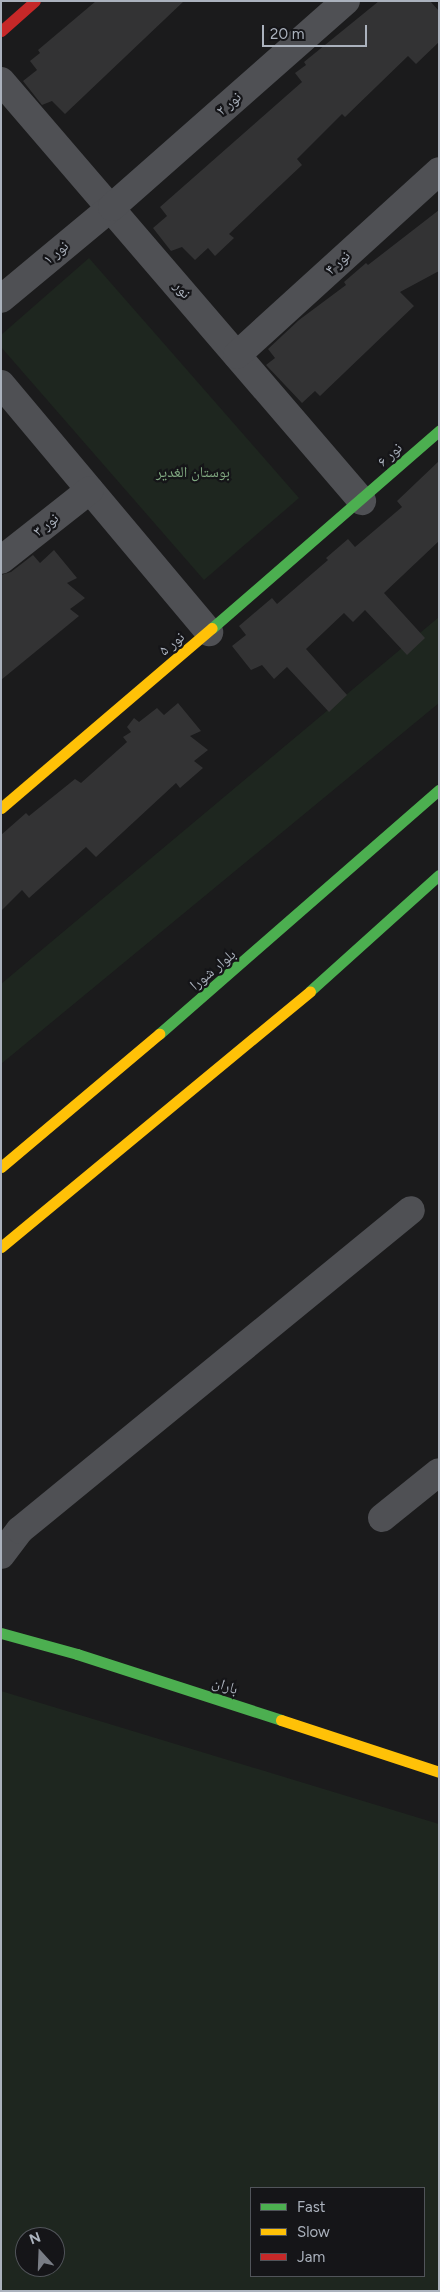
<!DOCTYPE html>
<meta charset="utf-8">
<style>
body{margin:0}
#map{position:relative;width:440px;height:2292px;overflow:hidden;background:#1b1b1c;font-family:Figtree,"Noto Naskh Arabic",sans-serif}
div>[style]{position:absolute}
.green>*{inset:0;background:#1e261f}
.building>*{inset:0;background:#333334}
.street>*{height:28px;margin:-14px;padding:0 14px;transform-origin:14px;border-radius:14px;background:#4f5054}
.fast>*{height:11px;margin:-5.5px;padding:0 5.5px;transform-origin:5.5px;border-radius:5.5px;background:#4caf50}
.slow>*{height:11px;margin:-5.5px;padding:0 5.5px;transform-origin:5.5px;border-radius:5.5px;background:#ffc107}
.jam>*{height:11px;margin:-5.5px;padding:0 5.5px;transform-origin:5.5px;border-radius:5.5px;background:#c62828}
span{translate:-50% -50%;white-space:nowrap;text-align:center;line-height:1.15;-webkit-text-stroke:4.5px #151518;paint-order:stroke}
.street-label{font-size:15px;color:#abb2bd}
.park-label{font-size:15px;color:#81a981}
.frame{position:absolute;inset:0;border:2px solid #abb2bd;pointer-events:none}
.legend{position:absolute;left:250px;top:2187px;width:175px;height:90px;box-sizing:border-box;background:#151518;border:1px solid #51545a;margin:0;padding:6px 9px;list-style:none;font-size:15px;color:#abb2bd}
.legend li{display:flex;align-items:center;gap:10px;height:25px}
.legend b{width:25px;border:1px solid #51545a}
.north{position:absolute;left:15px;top:2227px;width:50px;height:50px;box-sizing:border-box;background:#151518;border:1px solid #51545a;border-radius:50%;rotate:340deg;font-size:14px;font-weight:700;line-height:20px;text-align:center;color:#abb2bd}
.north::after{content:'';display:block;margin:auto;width:18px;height:22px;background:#797d85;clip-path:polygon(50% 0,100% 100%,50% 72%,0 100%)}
.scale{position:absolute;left:262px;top:25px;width:105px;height:22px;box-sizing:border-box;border:2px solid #abb2bd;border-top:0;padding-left:6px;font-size:15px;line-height:18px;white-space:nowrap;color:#abb2bd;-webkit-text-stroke:4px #151518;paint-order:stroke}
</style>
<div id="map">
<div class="green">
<div style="clip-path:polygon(89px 258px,299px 498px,204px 580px,1px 347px,1px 335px)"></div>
<div style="clip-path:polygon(439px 617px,439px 703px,1px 1064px,1px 984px)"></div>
<div style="clip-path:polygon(evenodd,1px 1691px,439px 1824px,439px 2291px,1px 2291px,1px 1691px,251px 2188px,424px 2188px,424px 2276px,251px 2276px,251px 2188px,1px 1691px,25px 2237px,55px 2237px,55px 2267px,25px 2267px,25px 2237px)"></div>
</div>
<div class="building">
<div style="clip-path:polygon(96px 1px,184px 1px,65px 114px,52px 101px,42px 105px,23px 81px,37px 70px,30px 61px,40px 53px,38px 50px)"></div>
<div style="clip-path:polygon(379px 1px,430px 1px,439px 11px,439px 42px,416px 64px,408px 56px,345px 117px,342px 114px,297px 159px,302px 165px,229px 234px,234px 238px,215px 256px,208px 248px,195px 260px,182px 247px,171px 251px,153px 228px,167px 216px,160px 207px,302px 82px,295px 73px,306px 65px,304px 62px)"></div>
<div style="clip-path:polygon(439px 210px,439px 271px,400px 292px,414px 306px,320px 396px,315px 391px,302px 403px,266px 365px,275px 358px,268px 349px,299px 320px,346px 285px,344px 282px,366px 263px,368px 265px)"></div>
<div style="clip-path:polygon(439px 461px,439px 541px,384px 593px,425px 638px,407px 655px,365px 610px,353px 622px,344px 613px,306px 649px,347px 695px,329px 712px,287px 667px,274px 679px,262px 665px,251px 670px,232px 646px,246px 635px,239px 626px,272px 598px,277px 604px,328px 560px,326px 558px,348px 539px,355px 547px,402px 507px,397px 501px)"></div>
<div style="clip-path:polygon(54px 550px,77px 578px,67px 583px,85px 598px,70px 609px,79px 616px,1px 680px,1px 575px,11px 572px,33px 555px,40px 563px)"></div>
<div style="clip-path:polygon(178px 703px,201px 731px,190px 736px,208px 750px,194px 761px,203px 768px,180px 788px,176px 783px,96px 857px,86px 847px,29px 898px,22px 890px,1px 911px,1px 835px,26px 813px,29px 816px,75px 779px,81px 783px,127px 742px,123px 737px,131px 732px,127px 727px,134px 718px,139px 722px,157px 708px,164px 715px)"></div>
</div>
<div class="street">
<div style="left:1px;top:81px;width:554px;rotate:49.32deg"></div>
<div style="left:1px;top:299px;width:144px;rotate:-39.7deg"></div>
<div style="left:112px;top:207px;width:312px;rotate:-41.4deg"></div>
<div style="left:237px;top:355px;width:273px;rotate:-42.3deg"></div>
<div style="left:1px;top:384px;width:324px;rotate:50deg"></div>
<div style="left:1px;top:560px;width:113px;rotate:-38.2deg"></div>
<div style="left:382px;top:1518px;width:73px;rotate:-38.9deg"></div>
<div style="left:1px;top:1555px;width:31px;rotate:-53deg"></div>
<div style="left:20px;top:1530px;width:505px;rotate:-39.3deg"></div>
</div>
<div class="fast">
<div style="left:212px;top:628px;width:301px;rotate:-41deg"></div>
<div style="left:310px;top:991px;width:173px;rotate:-42deg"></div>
<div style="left:159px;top:1034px;width:371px;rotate:-41.1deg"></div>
<div style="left:1px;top:1633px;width:79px;rotate:15.4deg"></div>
<div style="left:77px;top:1654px;width:214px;rotate:17.9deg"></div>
</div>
<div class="slow">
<div style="left:1px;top:808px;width:277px;rotate:-40.5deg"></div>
<div style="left:1px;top:1167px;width:207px;rotate:-40.1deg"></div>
<div style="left:1px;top:1247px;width:401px;rotate:-39.6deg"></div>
<div style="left:281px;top:1720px;width:166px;rotate:18.2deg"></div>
</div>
<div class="jam">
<div style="left:1px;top:31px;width:45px;rotate:-41.4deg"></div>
</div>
<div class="street-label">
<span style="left:229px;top:104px;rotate:-41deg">نور ۲</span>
<span style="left:56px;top:253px;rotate:-40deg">نور ۱</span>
<span style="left:338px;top:263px;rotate:-42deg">نور ۴</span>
<span style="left:182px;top:290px;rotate:50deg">نور</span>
<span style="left:390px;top:455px;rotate:-43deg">نور ۶</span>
<span style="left:46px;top:525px;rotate:-38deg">نور ۳</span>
<span style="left:172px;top:644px;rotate:-40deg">نور ۵</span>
<span style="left:213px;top:970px;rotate:-40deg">بلوار شورا</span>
<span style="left:225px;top:1686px;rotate:18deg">باران</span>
</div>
<div class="park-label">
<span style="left:193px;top:473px">بوستان الغدیر</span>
</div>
<div class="frame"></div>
<ul class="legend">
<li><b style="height:6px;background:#4caf50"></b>Fast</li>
<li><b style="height:6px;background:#ffc107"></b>Slow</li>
<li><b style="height:6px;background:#c62828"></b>Jam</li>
</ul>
<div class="north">N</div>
<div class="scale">20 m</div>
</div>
